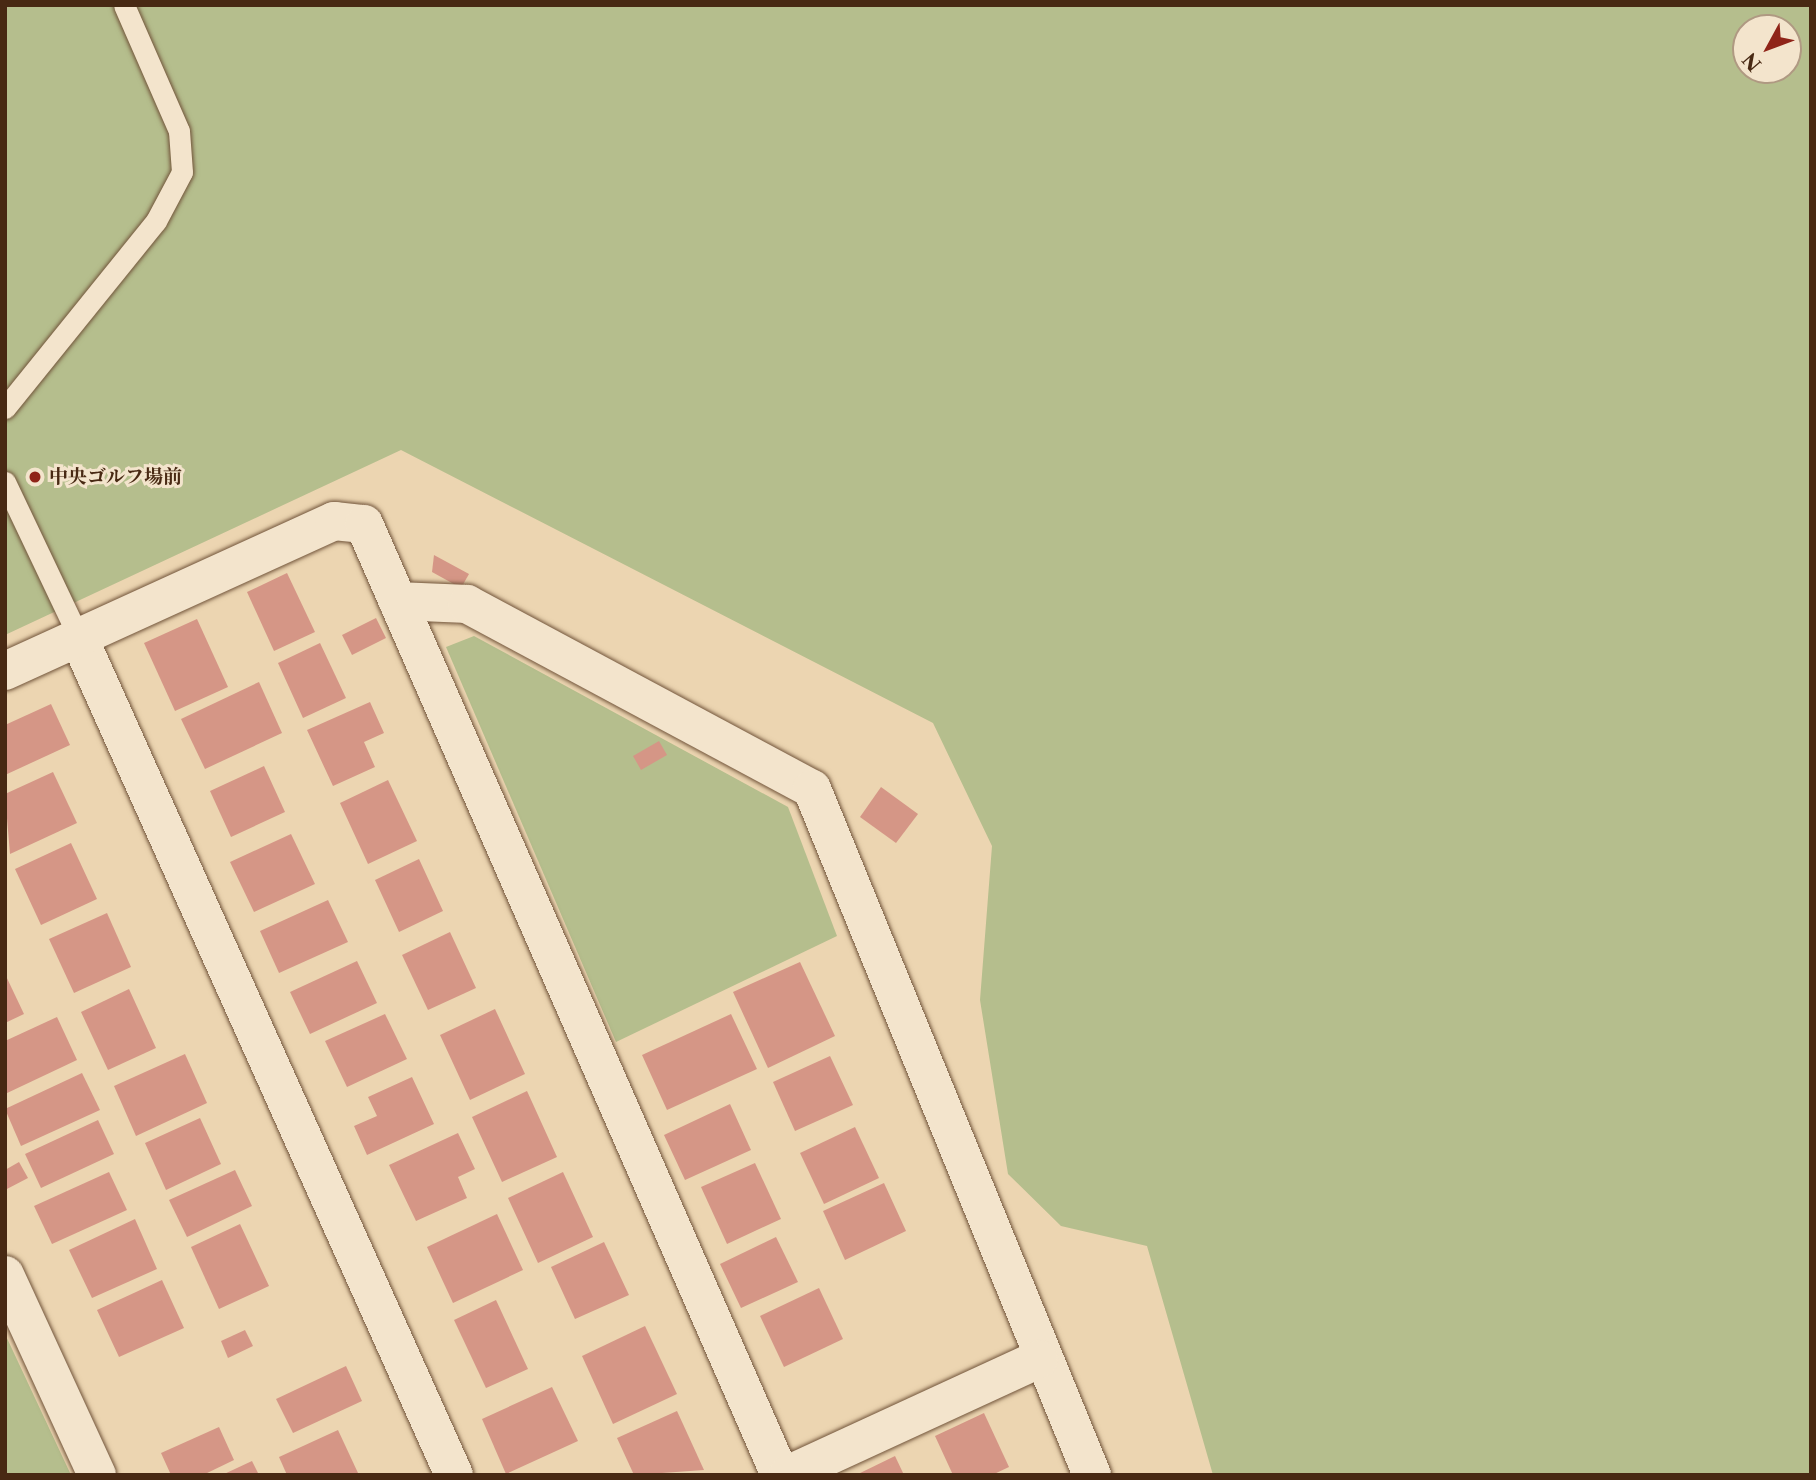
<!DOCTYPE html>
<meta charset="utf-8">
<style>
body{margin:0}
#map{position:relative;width:1816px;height:1480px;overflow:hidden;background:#ecd5b1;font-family:"Libre Caslon Text","Noto Serif JP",serif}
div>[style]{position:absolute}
.green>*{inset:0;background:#b5be8d}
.building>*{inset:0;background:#d59686}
.roads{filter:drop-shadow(0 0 2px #71543a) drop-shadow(0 0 2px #71543a)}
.service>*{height:21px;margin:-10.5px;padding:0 10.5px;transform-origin:10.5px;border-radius:10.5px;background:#f3e4cc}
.minor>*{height:38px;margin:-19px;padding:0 19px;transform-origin:19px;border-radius:19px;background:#f3e4cc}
.dots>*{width:19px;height:19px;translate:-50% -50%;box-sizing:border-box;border:4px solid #f3e4cc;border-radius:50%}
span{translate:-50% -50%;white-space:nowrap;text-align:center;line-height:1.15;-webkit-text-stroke:6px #f3e4cc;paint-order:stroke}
.poi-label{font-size:19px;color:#482913;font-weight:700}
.left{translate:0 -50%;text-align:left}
.frame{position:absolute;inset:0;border:7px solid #482913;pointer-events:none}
.north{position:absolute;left:1732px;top:14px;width:70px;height:70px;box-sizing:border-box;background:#f3e4cc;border:2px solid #af9982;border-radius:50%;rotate:229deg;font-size:19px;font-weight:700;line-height:28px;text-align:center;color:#482913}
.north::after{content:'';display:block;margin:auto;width:24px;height:32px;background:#8f2418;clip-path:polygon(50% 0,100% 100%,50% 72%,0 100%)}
</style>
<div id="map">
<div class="green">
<div style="clip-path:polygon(evenodd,5px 5px,1811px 5px,1811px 1475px,1213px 1475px,1147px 1246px,1061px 1226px,1008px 1174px,980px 1000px,992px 846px,933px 723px,401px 450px,5px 635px,5px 5px,1746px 28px,1788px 28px,1788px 70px,1746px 70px,1746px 28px)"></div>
<div style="clip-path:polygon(474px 636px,788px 807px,837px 936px,616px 1042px,446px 647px)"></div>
<div style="clip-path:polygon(5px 1334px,71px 1475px,5px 1475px)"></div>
</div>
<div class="building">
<div style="clip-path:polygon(434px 555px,469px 574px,461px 588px,432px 572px)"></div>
<div style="clip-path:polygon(287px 573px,315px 632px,274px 651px,247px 592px)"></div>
<div style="clip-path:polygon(376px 618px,386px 638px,352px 655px,342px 635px)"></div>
<div style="clip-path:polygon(197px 619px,228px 687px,175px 711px,144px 643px)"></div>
<div style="clip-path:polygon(320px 643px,346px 698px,303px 718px,278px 663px)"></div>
<div style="clip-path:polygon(259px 682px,282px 733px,205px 769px,181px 719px)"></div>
<div style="clip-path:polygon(370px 702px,384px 733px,364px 742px,375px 767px,333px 786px,307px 730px)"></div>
<div style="clip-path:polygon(51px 704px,70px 745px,5px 775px,5px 725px)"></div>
<div style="clip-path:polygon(659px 741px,667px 755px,641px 770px,633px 756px)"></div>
<div style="clip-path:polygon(264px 766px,285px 812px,231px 837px,210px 791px)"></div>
<div style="clip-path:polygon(53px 772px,77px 823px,10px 854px,5px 794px)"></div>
<div style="clip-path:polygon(388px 780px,417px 841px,368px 864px,340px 803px)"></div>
<div style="clip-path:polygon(881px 787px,918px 814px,896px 843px,860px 817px)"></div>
<div style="clip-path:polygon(291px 834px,315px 884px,254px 912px,230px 862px)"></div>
<div style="clip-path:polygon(71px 843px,97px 899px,41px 925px,15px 869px)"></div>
<div style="clip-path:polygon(419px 859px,443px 911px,399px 932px,375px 880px)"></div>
<div style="clip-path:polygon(328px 900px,348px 942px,279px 973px,260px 931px)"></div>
<div style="clip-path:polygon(107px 913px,131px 967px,74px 993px,49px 939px)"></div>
<div style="clip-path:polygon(450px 932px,476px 988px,428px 1010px,402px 955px)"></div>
<div style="clip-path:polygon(357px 961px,377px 1003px,310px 1034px,290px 992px)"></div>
<div style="clip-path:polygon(800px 962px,835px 1036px,768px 1068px,733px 992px)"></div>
<div style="clip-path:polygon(5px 974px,24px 1014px,5px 1023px)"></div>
<div style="clip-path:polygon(129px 989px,156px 1048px,108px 1070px,81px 1012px)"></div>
<div style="clip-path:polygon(495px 1009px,525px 1074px,470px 1100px,440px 1035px)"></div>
<div style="clip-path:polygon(385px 1014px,407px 1059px,347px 1087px,325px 1041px)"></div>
<div style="clip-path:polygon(731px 1014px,757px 1069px,667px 1110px,642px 1055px)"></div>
<div style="clip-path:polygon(57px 1017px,77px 1060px,5px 1094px,5px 1041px)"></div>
<div style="clip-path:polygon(185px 1054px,207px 1103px,136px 1136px,114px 1086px)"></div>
<div style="clip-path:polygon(830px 1056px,853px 1105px,795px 1131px,773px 1082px)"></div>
<div style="clip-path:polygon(82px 1073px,100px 1110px,21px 1146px,5px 1109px)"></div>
<div style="clip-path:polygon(412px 1077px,434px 1124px,367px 1155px,354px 1126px,377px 1116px,368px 1097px)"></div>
<div style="clip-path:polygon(527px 1091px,557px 1157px,502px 1182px,472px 1117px)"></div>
<div style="clip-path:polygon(730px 1104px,751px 1150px,685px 1180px,664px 1135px)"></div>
<div style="clip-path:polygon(200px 1118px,221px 1164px,166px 1190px,145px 1143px)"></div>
<div style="clip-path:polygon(98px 1120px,114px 1154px,41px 1188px,25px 1154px)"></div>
<div style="clip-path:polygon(855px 1127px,879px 1178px,824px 1204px,800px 1153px)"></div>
<div style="clip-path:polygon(458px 1133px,475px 1169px,458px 1177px,467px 1198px,416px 1221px,389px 1165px)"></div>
<div style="clip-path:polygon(19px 1162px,28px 1178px,5px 1190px,5px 1170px)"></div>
<div style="clip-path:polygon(755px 1163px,781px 1219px,727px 1244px,701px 1187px)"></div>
<div style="clip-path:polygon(235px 1170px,252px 1206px,187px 1237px,169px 1200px)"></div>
<div style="clip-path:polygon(109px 1172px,127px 1210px,52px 1244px,34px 1206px)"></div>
<div style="clip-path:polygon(563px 1172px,593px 1237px,538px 1263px,508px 1198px)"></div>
<div style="clip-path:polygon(884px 1183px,906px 1231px,845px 1260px,823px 1211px)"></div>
<div style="clip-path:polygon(497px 1214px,523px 1270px,453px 1303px,427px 1247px)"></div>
<div style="clip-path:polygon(135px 1219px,157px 1269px,92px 1298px,69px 1250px)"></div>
<div style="clip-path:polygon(240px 1224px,269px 1286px,219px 1309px,191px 1247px)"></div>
<div style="clip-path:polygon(776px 1237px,798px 1282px,741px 1308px,720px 1264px)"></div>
<div style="clip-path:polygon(604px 1242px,629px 1295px,575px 1319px,551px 1267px)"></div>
<div style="clip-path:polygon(162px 1280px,184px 1328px,119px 1357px,97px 1310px)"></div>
<div style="clip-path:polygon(819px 1288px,843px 1339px,784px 1367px,760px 1316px)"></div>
<div style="clip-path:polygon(496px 1300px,528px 1369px,486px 1388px,454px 1320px)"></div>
<div style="clip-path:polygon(645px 1326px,677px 1394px,613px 1424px,582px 1356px)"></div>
<div style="clip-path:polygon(245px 1330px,253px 1346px,228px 1358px,221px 1341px)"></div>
<div style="clip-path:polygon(346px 1366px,362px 1401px,293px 1433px,276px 1399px)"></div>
<div style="clip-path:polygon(552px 1387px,578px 1441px,506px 1474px,482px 1419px)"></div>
<div style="clip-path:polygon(677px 1411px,704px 1470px,634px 1475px,617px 1438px)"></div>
<div style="clip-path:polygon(984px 1413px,1009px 1467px,992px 1475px,953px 1475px,935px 1436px)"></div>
<div style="clip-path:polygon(219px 1427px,234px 1460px,203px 1475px,171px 1475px,161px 1453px)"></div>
<div style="clip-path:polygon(338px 1430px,358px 1473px,287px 1475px,279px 1457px)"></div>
<div style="clip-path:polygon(895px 1456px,904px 1475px,856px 1475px)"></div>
<div style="clip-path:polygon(252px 1461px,259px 1475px,222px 1475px)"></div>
</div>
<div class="roads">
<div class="service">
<div style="left:5px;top:408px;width:240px;rotate:-51.1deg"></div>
<div style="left:156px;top:221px;width:55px;rotate:-62deg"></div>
<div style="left:182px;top:172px;width:41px;rotate:-94.2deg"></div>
<div style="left:179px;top:131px;width:137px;rotate:-113.6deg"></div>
<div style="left:5px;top:482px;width:170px;rotate:64.6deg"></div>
</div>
<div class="minor">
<div style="left:398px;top:601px;width:69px;rotate:2.5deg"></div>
<div style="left:467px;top:604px;width:391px;rotate:28.2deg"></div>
<div style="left:812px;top:789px;width:741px;rotate:67.8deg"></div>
<div style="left:78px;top:636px;width:919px;rotate:65.86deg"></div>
<div style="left:5px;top:671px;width:362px;rotate:-24.5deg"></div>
<div style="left:334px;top:521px;width:30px;rotate:6deg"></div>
<div style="left:364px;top:524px;width:1038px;rotate:66.37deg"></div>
<div style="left:5px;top:1275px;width:220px;rotate:65.3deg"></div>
<div style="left:787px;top:1475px;width:277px;rotate:-24.7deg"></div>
</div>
</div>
<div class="dots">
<div style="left:35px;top:477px;background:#8f2418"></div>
</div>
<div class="poi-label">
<span class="left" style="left:49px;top:477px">中央ゴルフ場前</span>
</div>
<div class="frame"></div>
<div class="north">N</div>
</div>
